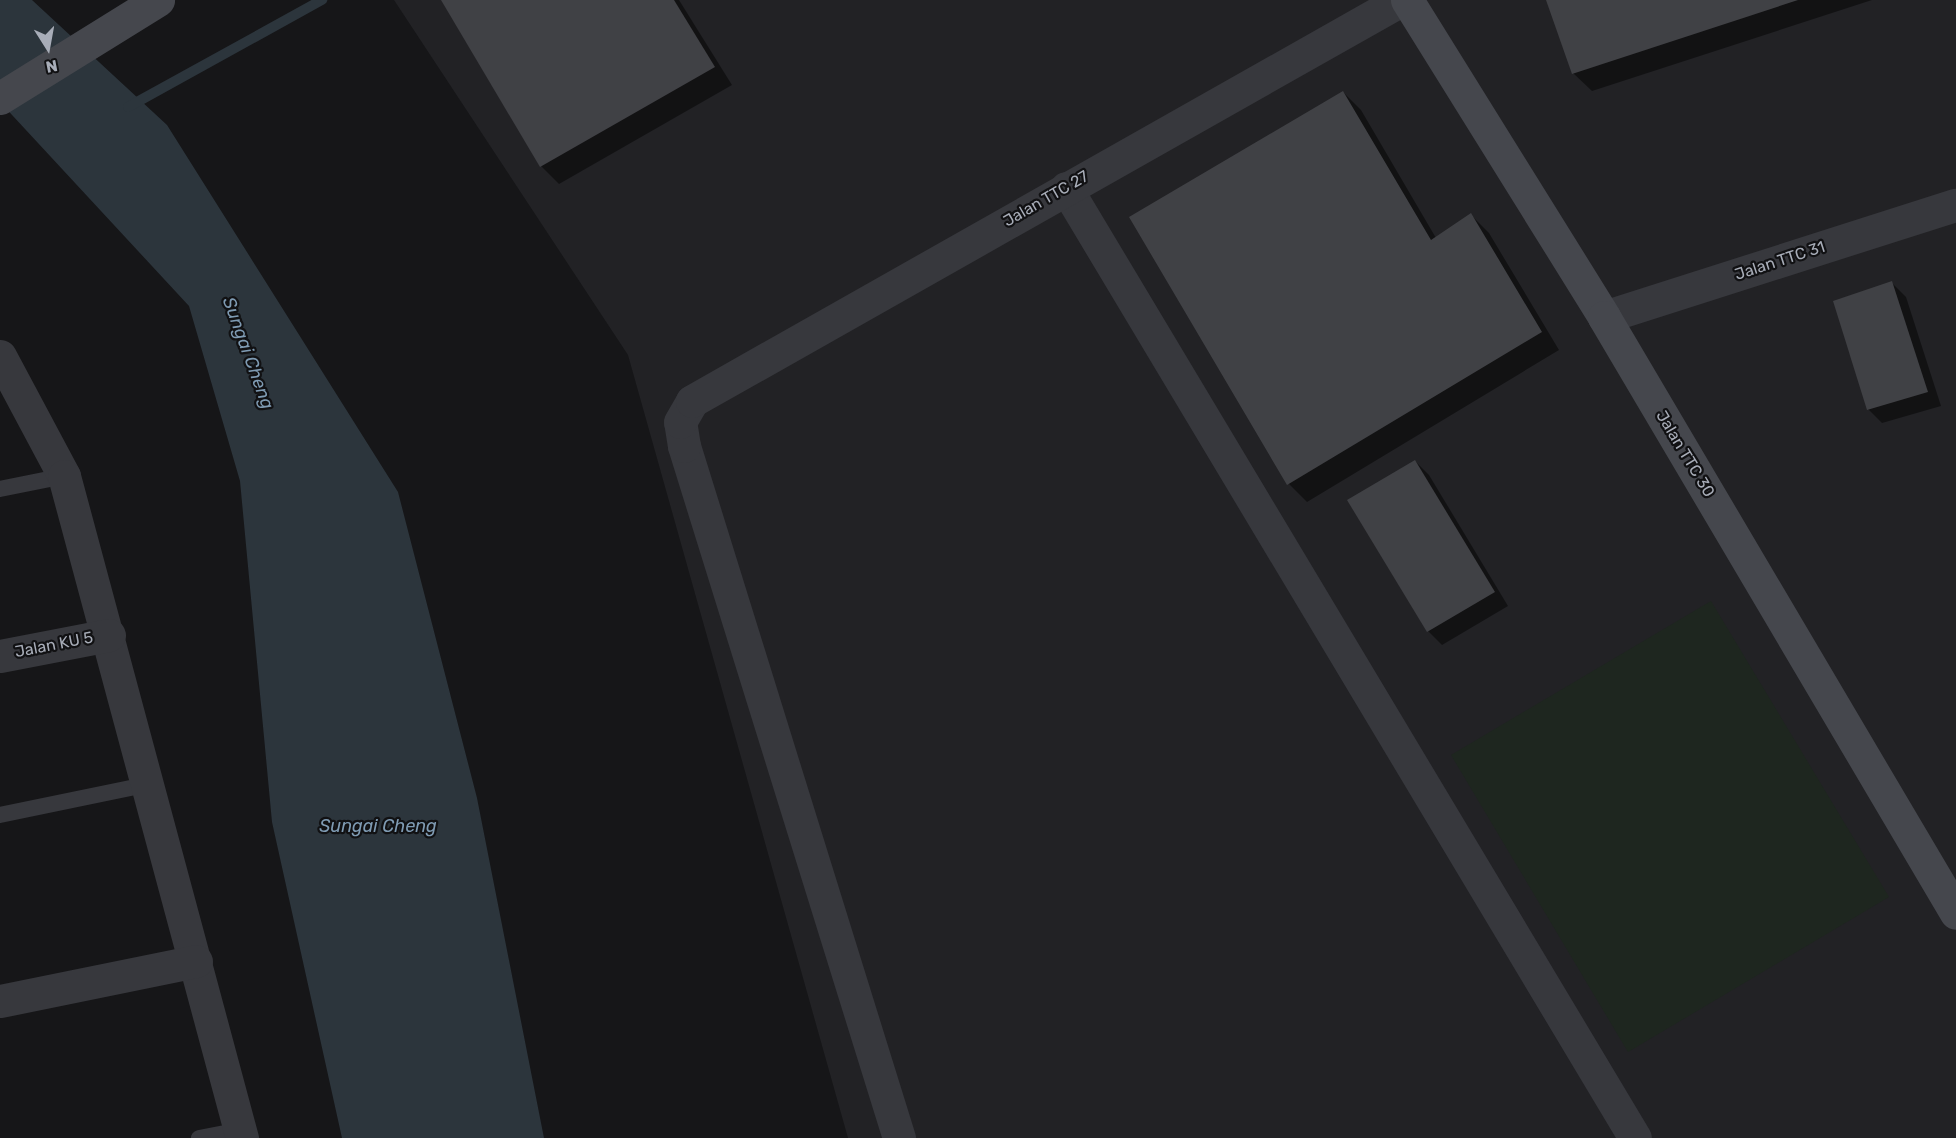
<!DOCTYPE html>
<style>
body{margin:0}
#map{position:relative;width:1956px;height:1138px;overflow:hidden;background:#161618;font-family:Rubik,sans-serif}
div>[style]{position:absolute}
.built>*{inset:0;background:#222225}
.green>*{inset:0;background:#1e261f}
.water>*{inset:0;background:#2c353c}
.shadow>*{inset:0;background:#0007}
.stream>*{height:10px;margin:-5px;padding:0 5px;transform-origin:5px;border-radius:5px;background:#2c353c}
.building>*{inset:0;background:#404145}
.lane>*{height:16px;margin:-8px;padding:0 8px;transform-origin:8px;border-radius:8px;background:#37383d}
.street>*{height:33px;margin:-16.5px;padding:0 16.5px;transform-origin:16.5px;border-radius:16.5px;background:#37383d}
.secondary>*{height:33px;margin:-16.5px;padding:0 16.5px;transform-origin:16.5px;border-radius:16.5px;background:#45474d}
span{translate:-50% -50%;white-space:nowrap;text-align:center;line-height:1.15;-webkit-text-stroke:4.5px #111113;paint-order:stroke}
.street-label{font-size:16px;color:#a8adb8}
.water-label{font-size:18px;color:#7f9bb3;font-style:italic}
.north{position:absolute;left:18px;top:18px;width:60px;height:60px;-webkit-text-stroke:4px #111113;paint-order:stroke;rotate:169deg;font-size:16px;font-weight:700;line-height:24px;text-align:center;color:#a8adb8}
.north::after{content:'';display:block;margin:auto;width:21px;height:27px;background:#a8adb8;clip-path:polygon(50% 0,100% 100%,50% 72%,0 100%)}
</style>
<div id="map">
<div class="built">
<div style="clip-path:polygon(394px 0,1956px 0,1956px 1138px,848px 1138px,628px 355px)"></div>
</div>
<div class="green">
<div style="clip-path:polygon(1711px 601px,1889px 897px,1628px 1052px,1451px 755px)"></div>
</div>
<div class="water">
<div style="clip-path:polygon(0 0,32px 0,167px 125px,398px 492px,477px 798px,544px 1138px,342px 1138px,272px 822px,240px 481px,189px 306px,0 102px)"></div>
</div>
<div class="shadow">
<div style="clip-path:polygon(443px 0,679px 0,732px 85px,559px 184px,541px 166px)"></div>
<div style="clip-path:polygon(1548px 0,1872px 0,1592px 91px,1573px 73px)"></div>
<div style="clip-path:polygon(1343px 92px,1361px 110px,1436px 238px,1471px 215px,1489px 233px,1559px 350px,1307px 502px,1289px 484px,1131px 218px)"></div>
<div style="clip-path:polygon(1892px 283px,1906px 297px,1941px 406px,1882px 423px,1868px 409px)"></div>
<div style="clip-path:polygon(1415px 461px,1429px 475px,1508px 606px,1442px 645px,1428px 631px)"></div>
</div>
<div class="stream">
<div style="left:128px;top:107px;width:222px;rotate:-28.9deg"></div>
</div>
<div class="building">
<div style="clip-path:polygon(441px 0,674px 0,715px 67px,540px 167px)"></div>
<div style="clip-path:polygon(1546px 0,1798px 0,1572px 74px)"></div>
<div style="clip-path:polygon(1343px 91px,1431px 240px,1471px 213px,1542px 332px,1287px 485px,1129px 217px)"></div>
<div style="clip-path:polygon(1892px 281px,1928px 392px,1867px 410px,1833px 301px)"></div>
<div style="clip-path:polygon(1415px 460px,1495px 592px,1427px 632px,1347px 500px)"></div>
</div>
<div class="lane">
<div style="left:0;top:489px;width:65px;rotate:-11.5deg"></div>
<div style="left:0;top:815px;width:153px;rotate:-11.7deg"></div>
<div style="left:199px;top:1138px;width:42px;rotate:-11deg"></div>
</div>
<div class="street">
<div style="left:1066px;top:188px;width:1107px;rotate:59.08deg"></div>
<div style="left:1604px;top:317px;width:369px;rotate:-17.7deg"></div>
<div style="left:0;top:356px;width:136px;rotate:61.9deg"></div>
<div style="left:64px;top:476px;width:686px;rotate:74.95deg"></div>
<div style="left:0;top:656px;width:111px;rotate:-10.9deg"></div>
<div style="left:0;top:1001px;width:200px;rotate:-11.5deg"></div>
<div style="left:899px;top:1138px;width:725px;rotate:-107.26deg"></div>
<div style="left:684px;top:446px;width:24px;rotate:-99deg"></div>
<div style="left:680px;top:422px;width:24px;rotate:-60deg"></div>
<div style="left:692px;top:401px;width:815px;rotate:-29.49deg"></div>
</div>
<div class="secondary">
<div style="left:1407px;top:0;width:373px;rotate:58.1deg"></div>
<div style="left:1604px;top:317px;width:692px;rotate:59.43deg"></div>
<div style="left:0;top:98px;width:186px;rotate:-31.8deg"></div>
</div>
<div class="street-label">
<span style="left:1046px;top:199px;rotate:-30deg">Jalan TTC 27</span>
<span style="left:1780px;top:261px;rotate:-18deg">Jalan TTC 31</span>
<span style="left:1685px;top:454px;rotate:59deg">Jalan TTC 30</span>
<span style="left:54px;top:645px;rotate:-11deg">Jalan KU 5</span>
</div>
<div class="water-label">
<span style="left:248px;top:353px;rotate:70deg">Sungai Cheng</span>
<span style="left:378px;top:826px">Sungai Cheng</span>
</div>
<div class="north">N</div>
</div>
